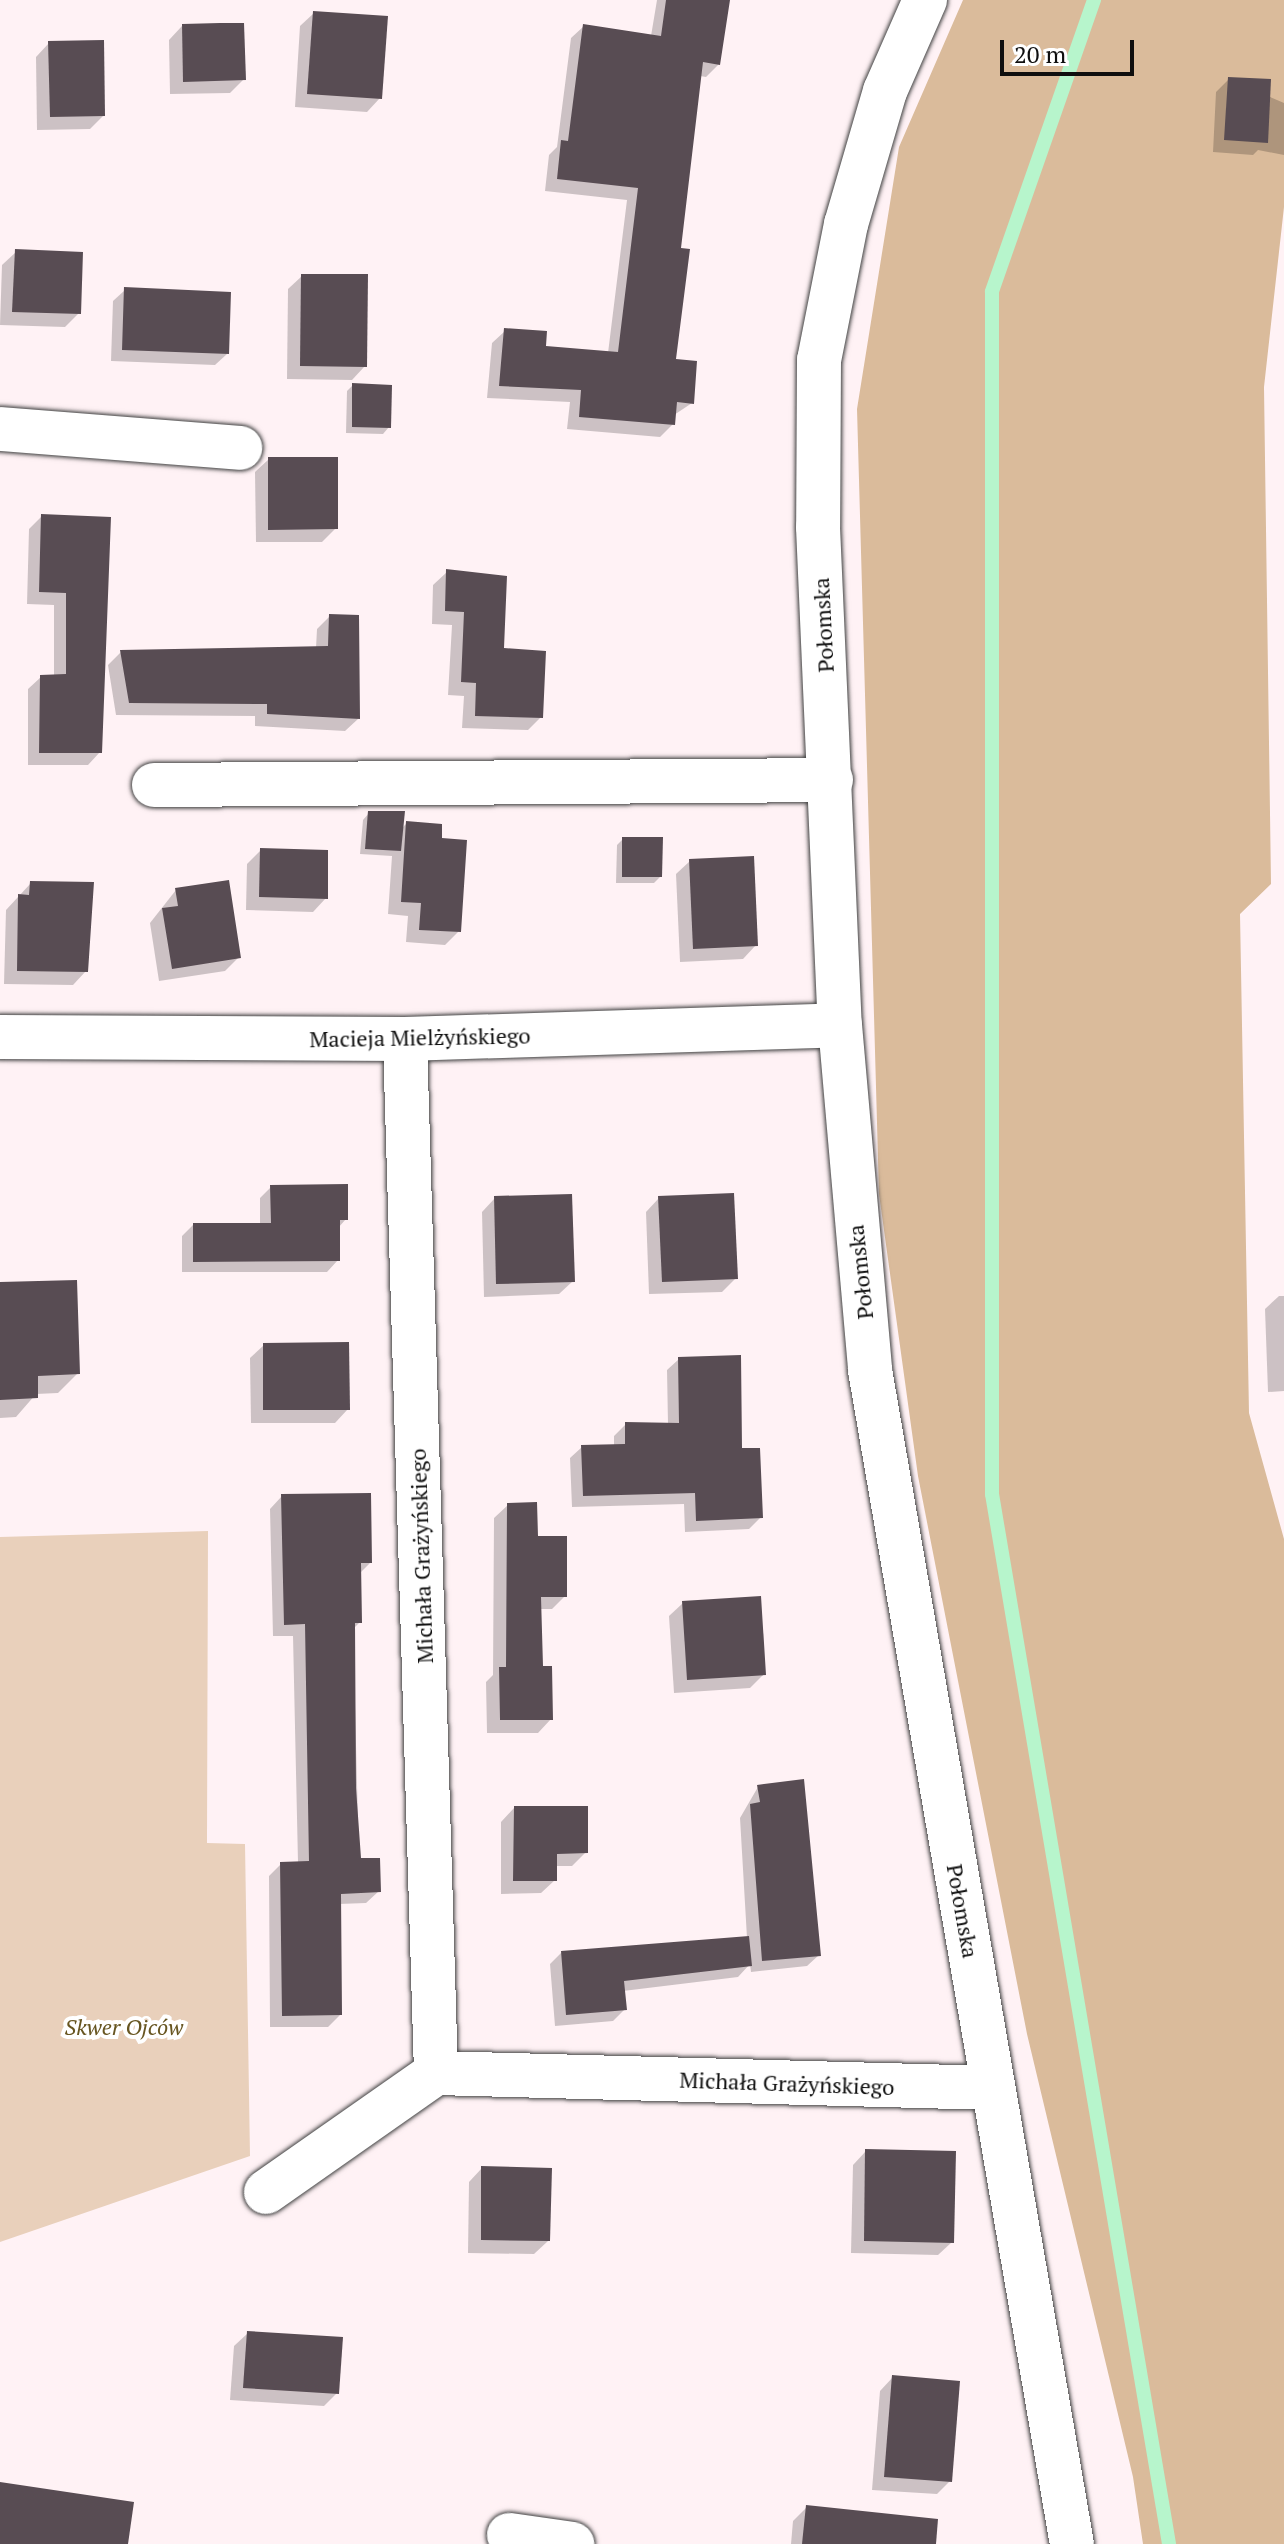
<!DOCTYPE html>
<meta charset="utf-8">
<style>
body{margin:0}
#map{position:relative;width:1284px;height:2544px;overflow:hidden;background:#fff2f5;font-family:"PT Serif",serif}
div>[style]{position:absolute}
.green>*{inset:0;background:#e9d0bb}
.forest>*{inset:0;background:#dabb9b}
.shadow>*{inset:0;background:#0003}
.stream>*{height:14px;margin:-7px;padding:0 7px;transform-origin:7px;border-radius:7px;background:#b7f5cc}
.building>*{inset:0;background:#584c53}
.roads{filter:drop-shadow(0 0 2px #424242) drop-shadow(0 0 2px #424242)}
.minor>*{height:44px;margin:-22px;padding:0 22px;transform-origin:22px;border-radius:22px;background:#fff}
span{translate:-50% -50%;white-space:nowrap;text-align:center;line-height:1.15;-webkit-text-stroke:8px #fff;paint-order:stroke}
.street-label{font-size:22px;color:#0f0f0f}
.park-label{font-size:22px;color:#675520;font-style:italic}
.scale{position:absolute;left:1000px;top:40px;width:134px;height:36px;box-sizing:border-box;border:4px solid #0f0f0f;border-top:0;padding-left:10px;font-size:24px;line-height:28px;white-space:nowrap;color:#0f0f0f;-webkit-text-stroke:6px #fff;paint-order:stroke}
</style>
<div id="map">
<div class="green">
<div style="clip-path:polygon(208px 1531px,207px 1843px,245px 1844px,250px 2156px,0 2242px,0 1537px)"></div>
</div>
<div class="forest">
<div style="clip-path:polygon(963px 0,1284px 0,1284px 207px,1264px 387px,1271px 884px,1240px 914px,1249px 1413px,1284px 1539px,1284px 2544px,1143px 2544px,1133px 2477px,1027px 2034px,918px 1476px,879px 1194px,857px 409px,899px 147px)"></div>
</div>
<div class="shadow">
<div style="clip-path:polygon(657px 0,728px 0,719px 64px,706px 77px,700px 76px,679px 250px,673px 361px,692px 403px,674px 415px,673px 424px,660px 437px,567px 429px,570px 402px,487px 398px,492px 343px,505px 331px,543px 347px,608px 353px,627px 200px,545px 191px,549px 155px,557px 147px,571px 38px,584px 26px,651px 36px)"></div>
<div style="clip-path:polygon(314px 13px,380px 98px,367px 112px,295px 107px,300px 26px)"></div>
<div style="clip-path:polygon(182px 26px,244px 79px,230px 93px,170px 94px,169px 40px)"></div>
<div style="clip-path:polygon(49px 43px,103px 116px,90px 129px,37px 130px,36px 57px)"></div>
<div style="clip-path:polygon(1229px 79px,1284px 103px,1284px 155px,1258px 150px,1253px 155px,1213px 152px,1216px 92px)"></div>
<div style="clip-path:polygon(16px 252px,79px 313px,65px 327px,0 325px,2px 265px)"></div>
<div style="clip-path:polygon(302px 276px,365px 366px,352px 380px,287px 379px,288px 289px)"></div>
<div style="clip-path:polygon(125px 290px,227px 354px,215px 365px,111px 361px,113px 301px)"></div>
<div style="clip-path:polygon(353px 385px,389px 427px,383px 434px,346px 433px,347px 391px)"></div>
<div style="clip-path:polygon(269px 459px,336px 528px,322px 542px,256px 542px,255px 472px)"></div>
<div style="clip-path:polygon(42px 516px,109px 518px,100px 752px,88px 765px,28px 765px,28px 689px,41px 677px,54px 677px,54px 605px,27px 604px,29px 529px)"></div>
<div style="clip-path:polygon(447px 572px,541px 717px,528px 730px,462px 728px,464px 696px,448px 695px,452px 625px,432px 624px,433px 585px)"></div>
<div style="clip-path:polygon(330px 616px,358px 719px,345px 731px,255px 726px,255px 716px,116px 715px,108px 665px,121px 652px,316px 648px,317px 629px)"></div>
<div style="clip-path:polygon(369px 813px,401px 829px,407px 823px,439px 840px,459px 931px,445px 945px,406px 942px,408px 916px,388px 914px,392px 856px,360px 854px,363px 820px)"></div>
<div style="clip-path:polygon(623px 839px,660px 877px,654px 883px,616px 883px,617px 845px)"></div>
<div style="clip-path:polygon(261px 850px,326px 898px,313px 912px,246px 910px,247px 864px)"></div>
<div style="clip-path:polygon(690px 861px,756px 945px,743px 959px,680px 962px,676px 874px)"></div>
<div style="clip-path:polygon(31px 883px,86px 971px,73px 985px,4px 984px,6px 910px)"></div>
<div style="clip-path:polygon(176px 890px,238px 958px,225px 971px,159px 981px,150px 923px)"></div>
<div style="clip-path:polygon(271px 1187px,346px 1219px,338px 1228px,338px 1260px,327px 1272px,182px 1272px,182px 1236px,193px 1225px,260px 1225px,260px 1198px)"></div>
<div style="clip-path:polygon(495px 1198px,573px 1281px,559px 1294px,484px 1297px,482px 1212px)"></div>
<div style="clip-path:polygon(659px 1198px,736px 1278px,722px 1292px,649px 1294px,646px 1212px)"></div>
<div style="clip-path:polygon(0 1284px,78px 1373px,58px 1393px,36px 1394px,16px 1417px,0 1418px)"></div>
<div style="clip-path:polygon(1279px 1296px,1284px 1296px,1284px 1391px,1268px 1392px,1265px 1309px)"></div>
<div style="clip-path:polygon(264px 1345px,348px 1409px,335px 1423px,251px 1423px,250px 1358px)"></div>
<div style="clip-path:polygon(679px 1359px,740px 1450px,761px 1517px,749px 1529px,685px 1532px,684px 1504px,572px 1507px,570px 1458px,582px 1447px,614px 1446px,614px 1436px,626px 1424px,668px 1425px,667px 1370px)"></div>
<div style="clip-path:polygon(282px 1496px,370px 1563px,359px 1574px,360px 1622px,353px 1629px,359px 1860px,379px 1891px,366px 1903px,339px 1904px,340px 2015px,328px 2027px,270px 2027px,269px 1876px,281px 1864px,298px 1863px,293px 1636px,273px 1636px,270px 1509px)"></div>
<div style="clip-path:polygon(508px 1505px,536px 1538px,565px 1596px,552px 1609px,539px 1609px,541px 1668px,551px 1719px,538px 1733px,487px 1733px,486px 1682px,493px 1675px,494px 1518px)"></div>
<div style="clip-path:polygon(683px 1603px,764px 1674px,750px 1688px,674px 1693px,669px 1616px)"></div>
<div style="clip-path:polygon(758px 1787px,819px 1955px,807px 1966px,751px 1972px,750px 1964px,738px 1977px,623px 1991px,625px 2009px,613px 2021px,555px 2026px,550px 1964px,561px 1953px,747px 1938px,740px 1818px)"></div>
<div style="clip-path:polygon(514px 1808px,586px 1852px,572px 1866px,555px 1866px,555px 1880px,541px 1893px,501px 1894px,501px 1822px)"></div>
<div style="clip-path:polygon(866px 2151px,952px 2242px,938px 2255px,851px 2253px,853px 2165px)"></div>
<div style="clip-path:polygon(482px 2168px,548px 2241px,534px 2254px,468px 2253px,469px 2182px)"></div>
<div style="clip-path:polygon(248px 2333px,337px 2393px,324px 2406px,230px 2400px,234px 2346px)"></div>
<div style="clip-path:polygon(893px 2377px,950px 2481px,937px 2494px,872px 2490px,880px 2391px)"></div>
<div style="clip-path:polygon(807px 2507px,878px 2544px,791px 2544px,793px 2521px)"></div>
</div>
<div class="stream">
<div style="left:1094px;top:0;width:309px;rotate:109.3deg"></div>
<div style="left:992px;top:292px;width:1202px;rotate:90deg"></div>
<div style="left:992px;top:1494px;width:1065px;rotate:80.43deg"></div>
</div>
<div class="building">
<div style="clip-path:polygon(666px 0,730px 0,720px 65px,703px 62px,681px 248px,690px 249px,676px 359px,697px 361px,694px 404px,677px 402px,675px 425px,579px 417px,581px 390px,499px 386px,504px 328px,547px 331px,546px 346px,618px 352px,638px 188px,557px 179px,561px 140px,568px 141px,583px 24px,661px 36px)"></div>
<div style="clip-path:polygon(313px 11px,388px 16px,382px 99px,307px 94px)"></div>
<div style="clip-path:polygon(220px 23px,244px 23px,246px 80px,183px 82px,182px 24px)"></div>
<div style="clip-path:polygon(104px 40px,105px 116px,50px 117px,48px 41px)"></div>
<div style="clip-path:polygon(1228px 77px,1271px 79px,1268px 143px,1224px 140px)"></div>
<div style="clip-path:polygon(15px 249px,83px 252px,81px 314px,12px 312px)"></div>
<div style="clip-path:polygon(301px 274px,368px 274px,367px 367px,300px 366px)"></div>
<div style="clip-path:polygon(124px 287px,231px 292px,229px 354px,122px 350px)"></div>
<div style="clip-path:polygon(352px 383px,392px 385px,391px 428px,352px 427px)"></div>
<div style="clip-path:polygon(268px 457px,338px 457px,338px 529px,268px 530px)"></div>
<div style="clip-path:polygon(41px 514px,111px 517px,102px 753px,39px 753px,40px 675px,66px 674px,66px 593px,39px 592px)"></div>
<div style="clip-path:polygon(446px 569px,507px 576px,504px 648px,546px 651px,543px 718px,475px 716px,476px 683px,461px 682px,464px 612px,445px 611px)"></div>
<div style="clip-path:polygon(329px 614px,359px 615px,360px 719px,267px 714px,267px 704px,129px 703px,120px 650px,328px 646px)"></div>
<div style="clip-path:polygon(368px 811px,405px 811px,401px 851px,365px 849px)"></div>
<div style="clip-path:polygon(406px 821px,442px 824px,442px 838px,467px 840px,461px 932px,419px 930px,421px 903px,401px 902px)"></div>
<div style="clip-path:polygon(622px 837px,663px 837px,662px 877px,622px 877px)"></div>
<div style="clip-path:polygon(260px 848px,328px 850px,328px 899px,259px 897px)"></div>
<div style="clip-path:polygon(754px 856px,758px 946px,693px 949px,689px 859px)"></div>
<div style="clip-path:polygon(229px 880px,241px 958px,172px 969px,162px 908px,178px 906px,175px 888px)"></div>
<div style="clip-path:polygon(30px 881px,94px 882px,88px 972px,17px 971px,18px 894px,29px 895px)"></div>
<div style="clip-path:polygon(348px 1184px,348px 1220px,340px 1220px,340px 1261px,193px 1262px,193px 1223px,271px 1223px,270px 1185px)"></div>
<div style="clip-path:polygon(734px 1193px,738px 1279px,662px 1282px,658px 1196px)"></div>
<div style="clip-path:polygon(572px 1194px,575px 1282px,496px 1284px,494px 1196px)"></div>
<div style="clip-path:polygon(77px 1280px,80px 1374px,38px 1376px,38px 1398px,0 1400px,0 1282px)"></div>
<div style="clip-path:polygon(349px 1342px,350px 1410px,263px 1410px,263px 1343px)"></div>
<div style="clip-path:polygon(741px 1355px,742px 1448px,760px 1448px,763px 1518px,696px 1521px,695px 1493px,583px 1496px,581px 1445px,625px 1444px,625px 1422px,679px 1423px,678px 1357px)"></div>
<div style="clip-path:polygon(371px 1493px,372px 1563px,361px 1563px,362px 1623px,355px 1623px,356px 1788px,361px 1858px,380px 1858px,381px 1892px,341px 1894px,342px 2015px,282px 2016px,280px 1862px,309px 1861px,305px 1624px,284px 1625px,281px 1494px)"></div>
<div style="clip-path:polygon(537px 1502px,538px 1536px,567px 1536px,567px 1597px,541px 1597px,543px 1666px,552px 1666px,553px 1720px,500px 1720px,499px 1667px,506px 1667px,507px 1503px)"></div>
<div style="clip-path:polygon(761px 1596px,766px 1675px,687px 1680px,682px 1601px)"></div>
<div style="clip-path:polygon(804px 1779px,821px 1956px,762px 1961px,750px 1804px,760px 1802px,757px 1785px)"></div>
<div style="clip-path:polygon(514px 1806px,588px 1806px,588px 1853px,557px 1854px,557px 1881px,513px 1881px)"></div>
<div style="clip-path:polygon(749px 1936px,752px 1966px,624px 1981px,627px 2010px,566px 2015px,561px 1951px)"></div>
<div style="clip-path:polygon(865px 2149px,956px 2151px,954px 2243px,864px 2241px)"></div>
<div style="clip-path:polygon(481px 2166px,552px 2168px,550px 2241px,481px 2240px)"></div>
<div style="clip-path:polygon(247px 2331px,343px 2337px,339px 2394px,243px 2388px)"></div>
<div style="clip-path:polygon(892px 2375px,960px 2381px,952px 2482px,884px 2477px)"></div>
<div style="clip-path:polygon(0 2482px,134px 2502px,128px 2544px,0 2544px)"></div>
<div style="clip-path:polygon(806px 2505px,938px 2519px,936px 2544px,802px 2544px)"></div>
</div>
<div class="roads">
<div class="minor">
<div style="left:925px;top:0;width:99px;rotate:113.7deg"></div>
<div style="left:885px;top:91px;width:139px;rotate:106.3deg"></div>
<div style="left:846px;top:224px;width:139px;rotate:101.2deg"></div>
<div style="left:819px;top:360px;width:167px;rotate:90.3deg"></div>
<div style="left:818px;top:527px;width:498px;rotate:87.5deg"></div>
<div style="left:840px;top:1025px;width:346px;rotate:85deg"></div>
<div style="left:870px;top:1370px;width:1191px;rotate:80.24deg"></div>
<div style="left:0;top:429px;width:241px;rotate:4.5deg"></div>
<div style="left:154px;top:785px;width:677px;rotate:-0.42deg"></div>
<div style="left:0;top:1037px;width:405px;rotate:0.3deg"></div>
<div style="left:405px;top:1039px;width:435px;rotate:-1.8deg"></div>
<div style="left:436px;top:2073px;width:557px;rotate:1.54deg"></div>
<div style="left:266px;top:2192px;width:208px;rotate:-35deg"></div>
<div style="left:436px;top:2073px;width:1034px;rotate:-91.72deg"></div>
<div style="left:509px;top:2535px;width:64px;rotate:8.1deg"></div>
</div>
</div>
<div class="street-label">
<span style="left:823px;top:625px;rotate:-93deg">Połomska</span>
<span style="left:420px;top:1037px;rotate:-1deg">Macieja Mielżyńskiego</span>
<span style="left:860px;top:1272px;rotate:-96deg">Połomska</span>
<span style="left:421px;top:1556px;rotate:-92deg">Michała Grażyńskiego</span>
<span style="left:963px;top:1911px;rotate:80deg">Połomska</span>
<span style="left:787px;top:2083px;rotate:2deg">Michała Grażyńskiego</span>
</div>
<div class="park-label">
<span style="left:124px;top:2027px">Skwer Ojców</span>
</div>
<div class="scale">20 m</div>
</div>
